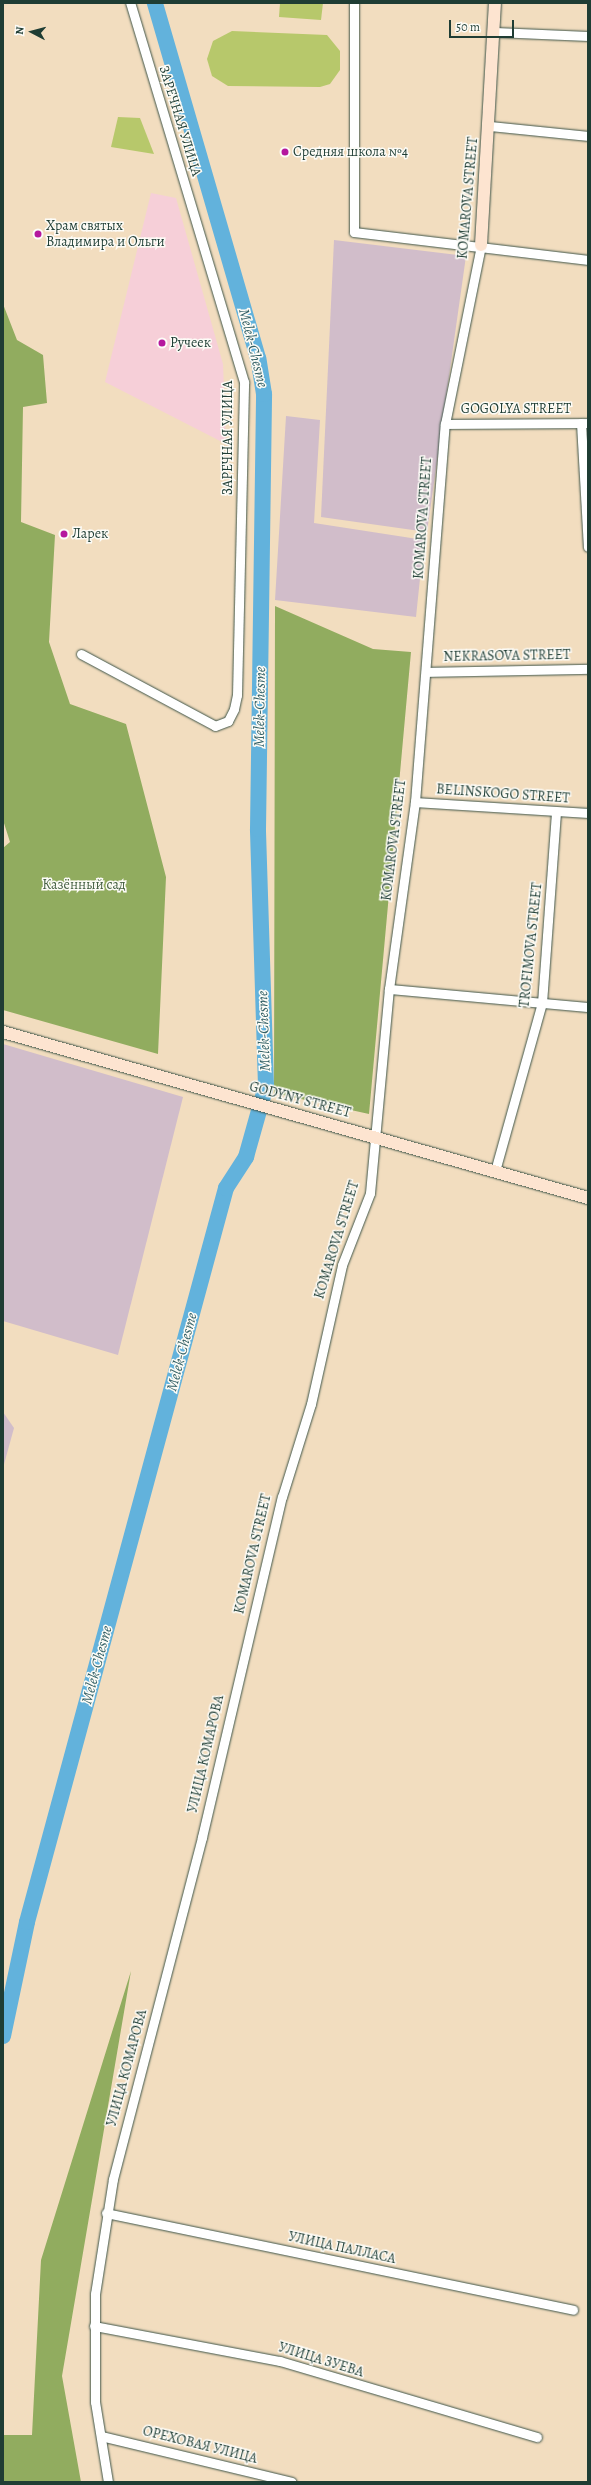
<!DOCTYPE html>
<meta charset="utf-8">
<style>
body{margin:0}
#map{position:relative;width:591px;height:2485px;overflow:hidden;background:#f2ddbf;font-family:Alegreya,serif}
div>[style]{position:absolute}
.built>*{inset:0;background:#f6cfd8}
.industrial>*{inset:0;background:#d1bdca}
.green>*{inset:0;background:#b7c86b}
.forest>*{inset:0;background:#91ac5f}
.river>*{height:16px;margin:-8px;padding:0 8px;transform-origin:8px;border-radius:8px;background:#62b2dc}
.roads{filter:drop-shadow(0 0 1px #3f5549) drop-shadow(0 0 1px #3f5549)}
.street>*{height:9px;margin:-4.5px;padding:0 4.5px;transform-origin:4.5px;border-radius:4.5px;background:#fff}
.secondary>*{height:12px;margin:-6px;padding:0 6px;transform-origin:6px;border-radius:6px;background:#fde4d0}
.dots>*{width:11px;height:11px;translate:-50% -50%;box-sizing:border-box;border:2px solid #fdfcf7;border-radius:50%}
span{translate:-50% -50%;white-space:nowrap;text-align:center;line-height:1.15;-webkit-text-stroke:3px #fdfcf7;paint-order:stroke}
.street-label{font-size:14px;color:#1f3d34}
.poi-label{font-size:14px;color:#1f3d34}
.left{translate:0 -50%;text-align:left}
.park-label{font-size:14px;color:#456042}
.water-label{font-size:15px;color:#336066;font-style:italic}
.frame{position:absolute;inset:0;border:4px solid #1f3d34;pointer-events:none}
.north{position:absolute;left:12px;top:12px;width:40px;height:40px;-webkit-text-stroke:3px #fdfcf7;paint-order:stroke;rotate:276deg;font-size:11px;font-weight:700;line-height:16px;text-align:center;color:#1f3d34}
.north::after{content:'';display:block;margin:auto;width:14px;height:18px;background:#1f3d34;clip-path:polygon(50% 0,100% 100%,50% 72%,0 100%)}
.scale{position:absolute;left:449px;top:20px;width:65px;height:18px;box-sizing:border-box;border:2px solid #1f3d34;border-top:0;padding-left:5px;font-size:12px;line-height:14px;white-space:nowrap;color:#1f3d34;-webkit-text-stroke:3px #fdfcf7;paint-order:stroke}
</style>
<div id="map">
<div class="built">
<div style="clip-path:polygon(151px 193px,176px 198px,223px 364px,226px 444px,105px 382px)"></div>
</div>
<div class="industrial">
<div style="clip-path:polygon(334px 240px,466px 256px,427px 532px,321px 517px)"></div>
<div style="clip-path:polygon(286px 416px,320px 420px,314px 523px,424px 540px,416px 617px,275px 600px)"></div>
<div style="clip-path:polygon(3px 1044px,183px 1097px,118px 1355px,3px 1321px)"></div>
<div style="clip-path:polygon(3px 1412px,14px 1428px,3px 1468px)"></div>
</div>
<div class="green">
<div style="clip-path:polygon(280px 3px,323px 3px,321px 20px,279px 17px)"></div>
<div style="clip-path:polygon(232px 31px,327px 35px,340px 51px,340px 70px,330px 84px,320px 87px,228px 86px,212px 76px,207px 59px,213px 41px)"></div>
<div style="clip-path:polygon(118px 117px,140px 118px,154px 154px,111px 147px)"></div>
</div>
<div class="forest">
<div style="clip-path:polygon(3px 304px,17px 340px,43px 355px,47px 403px,23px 407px,21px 522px,55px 535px,49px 642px,70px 704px,126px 724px,166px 877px,158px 1054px,3px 1010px,3px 848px,10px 842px,3px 820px)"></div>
<div style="clip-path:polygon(275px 606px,373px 649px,411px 652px,369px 1114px,274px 1093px)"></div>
<div style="clip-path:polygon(131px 1971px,62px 2376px,81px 2482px,4px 2482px,3px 2435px,32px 2435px,41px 2260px)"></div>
</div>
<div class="river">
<div style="left:3px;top:2036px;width:116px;rotate:-78.1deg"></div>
<div style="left:27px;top:1922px;width:760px;rotate:-74.83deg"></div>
<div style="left:226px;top:1188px;width:37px;rotate:-57deg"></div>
<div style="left:246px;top:1157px;width:74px;rotate:-74.3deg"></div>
<div style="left:266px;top:1086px;width:257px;rotate:-91.8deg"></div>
<div style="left:258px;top:829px;width:435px;rotate:-89.2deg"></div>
<div style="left:264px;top:394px;width:36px;rotate:-99deg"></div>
<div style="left:258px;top:358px;width:370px;rotate:-106.2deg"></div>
</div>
<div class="roads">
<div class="street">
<div style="left:354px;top:3px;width:229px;rotate:90deg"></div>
<div style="left:354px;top:232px;width:236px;rotate:6.8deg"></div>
<div style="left:495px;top:32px;width:93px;rotate:2.5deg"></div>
<div style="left:490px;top:126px;width:99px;rotate:5.8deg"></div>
<div style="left:581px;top:423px;width:124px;rotate:86.8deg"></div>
<div style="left:445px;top:424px;width:143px;rotate:-0.4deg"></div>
<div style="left:81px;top:654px;width:152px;rotate:28.2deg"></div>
<div style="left:215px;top:726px;width:14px;rotate:-21deg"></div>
<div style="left:228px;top:721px;width:13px;rotate:-63deg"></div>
<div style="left:234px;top:709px;width:14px;rotate:-78deg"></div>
<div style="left:237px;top:695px;width:313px;rotate:-88.7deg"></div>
<div style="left:244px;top:382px;width:396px;rotate:-106.7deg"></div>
<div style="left:426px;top:672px;width:162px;rotate:-1.1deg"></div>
<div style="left:415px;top:802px;width:173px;rotate:3.6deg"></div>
<div style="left:389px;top:989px;width:200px;rotate:5.2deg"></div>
<div style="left:495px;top:1171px;width:174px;rotate:-74.4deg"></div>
<div style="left:542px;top:1003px;width:191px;rotate:-85.8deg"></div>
<div style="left:106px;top:2213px;width:477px;rotate:11.7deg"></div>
<div style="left:94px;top:2326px;width:189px;rotate:10.7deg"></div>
<div style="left:280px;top:2361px;width:268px;rotate:16.5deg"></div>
<div style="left:101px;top:2436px;width:196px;rotate:13.5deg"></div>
<div style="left:108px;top:2482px;width:81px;rotate:-99.2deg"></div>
<div style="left:95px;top:2402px;width:108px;rotate:-90deg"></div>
<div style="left:95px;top:2294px;width:116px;rotate:-81.1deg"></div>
<div style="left:113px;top:2179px;width:353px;rotate:-75.4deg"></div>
<div style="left:202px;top:1837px;width:349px;rotate:-76.8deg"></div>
<div style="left:282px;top:1497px;width:97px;rotate:-72.7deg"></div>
<div style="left:311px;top:1404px;width:142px;rotate:-77.4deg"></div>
<div style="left:342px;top:1265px;width:77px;rotate:-68.7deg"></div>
<div style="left:370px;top:1193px;width:205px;rotate:-84.7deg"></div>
<div style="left:389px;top:989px;width:189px;rotate:-82.1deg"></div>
<div style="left:415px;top:802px;width:379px;rotate:-85.5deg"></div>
<div style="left:445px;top:424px;width:183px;rotate:-78.6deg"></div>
</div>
<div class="secondary">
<div style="left:481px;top:245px;width:242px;rotate:-86.7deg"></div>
<div style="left:3px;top:1032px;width:608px;rotate:15.84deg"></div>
</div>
</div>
<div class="dots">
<div style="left:285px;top:152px;background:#b5179e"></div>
<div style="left:38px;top:234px;background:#b5179e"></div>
<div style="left:162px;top:343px;background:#b5179e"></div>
<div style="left:64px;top:534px;background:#b5179e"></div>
</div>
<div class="street-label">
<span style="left:180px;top:121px;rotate:73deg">ЗАРЕЧНАЯ УЛИЦА</span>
<span style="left:468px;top:198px;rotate:-85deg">KOMAROVA STREET</span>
<span style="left:516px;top:409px">GOGOLYA STREET</span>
<span style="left:228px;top:438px;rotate:-90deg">ЗАРЕЧНАЯ УЛИЦА</span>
<span style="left:423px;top:518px;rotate:-86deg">KOMAROVA STREET</span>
<span style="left:507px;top:656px;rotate:-1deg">NEKRASOVA STREET</span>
<span style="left:503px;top:794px;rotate:4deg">BELINSKOGO STREET</span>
<span style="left:394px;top:840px;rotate:-83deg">KOMAROVA STREET</span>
<span style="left:531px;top:945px;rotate:-84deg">TROFIMOVA STREET</span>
<span style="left:300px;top:1100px;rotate:15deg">GODYNY STREET</span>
<span style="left:337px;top:1240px;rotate:-73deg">KOMAROVA STREET</span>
<span style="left:253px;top:1554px;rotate:-77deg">KOMAROVA STREET</span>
<span style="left:206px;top:1754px;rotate:-77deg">УЛИЦА КОМАРОВА</span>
<span style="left:127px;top:2068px;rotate:-75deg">УЛИЦА КОМАРОВА</span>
<span style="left:342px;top:2248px;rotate:12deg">УЛИЦА ПАЛЛАСА</span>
<span style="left:321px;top:2360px;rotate:17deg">УЛИЦА ЗУЕВА</span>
<span style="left:200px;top:2445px;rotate:14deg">ОРЕХОВАЯ УЛИЦА</span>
</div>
<div class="poi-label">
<span class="left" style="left:293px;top:152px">Средняя школа №4</span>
<span class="left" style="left:46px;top:234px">Храм святых<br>Владимира и Ольги</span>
<span class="left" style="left:170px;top:343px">Ручеек</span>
<span class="left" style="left:72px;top:534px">Ларек</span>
</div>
<div class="park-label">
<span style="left:84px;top:885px">Казённый сад</span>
</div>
<div class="water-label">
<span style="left:253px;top:348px;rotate:76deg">Melek-Chesme</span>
<span style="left:260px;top:707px;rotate:-89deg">Melek-Chesme</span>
<span style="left:264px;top:1031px;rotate:-92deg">Melek-Chesme</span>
<span style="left:182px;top:1352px;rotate:-75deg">Melek-Chesme</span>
<span style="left:97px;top:1665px;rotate:-75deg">Melek-Chesme</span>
</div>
<div class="frame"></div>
<div class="north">N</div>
<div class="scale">50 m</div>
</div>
